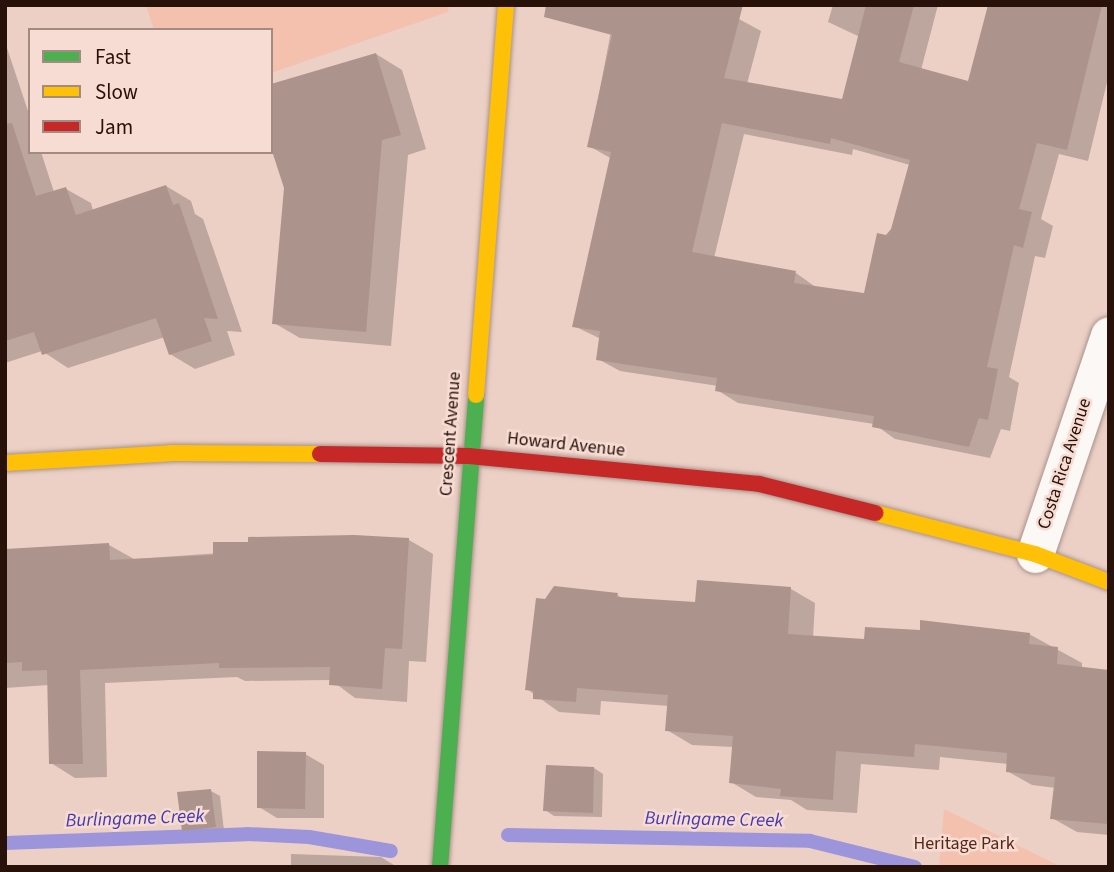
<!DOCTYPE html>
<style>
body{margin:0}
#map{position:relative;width:1114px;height:872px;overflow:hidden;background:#ecd0c6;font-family:"Source Sans 3",sans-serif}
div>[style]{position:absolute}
.green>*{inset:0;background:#f4c1af}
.shadow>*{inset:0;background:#0003}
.stream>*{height:14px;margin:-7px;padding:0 7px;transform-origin:7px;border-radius:7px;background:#9c95db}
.building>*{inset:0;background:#ac948c}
.roads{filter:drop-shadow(0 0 2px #a9928a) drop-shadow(0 0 2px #a9928a)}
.street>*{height:37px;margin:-18.5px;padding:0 18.5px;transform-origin:18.5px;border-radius:18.5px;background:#fcf8f6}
.fast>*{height:16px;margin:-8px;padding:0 8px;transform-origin:8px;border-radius:8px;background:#4caf50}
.slow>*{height:16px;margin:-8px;padding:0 8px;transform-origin:8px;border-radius:8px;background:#ffc107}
.jam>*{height:16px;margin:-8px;padding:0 8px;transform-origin:8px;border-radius:8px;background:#c62828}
span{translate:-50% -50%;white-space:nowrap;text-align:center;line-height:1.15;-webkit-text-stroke:5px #f7dcd3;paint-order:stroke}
.street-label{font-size:18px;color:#271109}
.park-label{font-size:18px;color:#542716}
.water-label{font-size:19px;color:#4437b0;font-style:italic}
.frame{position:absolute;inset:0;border:7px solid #271109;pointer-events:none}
.legend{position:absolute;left:28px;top:28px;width:245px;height:126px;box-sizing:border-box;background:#f7dcd3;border:2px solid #a48b82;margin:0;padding:9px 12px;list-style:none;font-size:21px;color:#271109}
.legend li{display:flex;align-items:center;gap:14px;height:35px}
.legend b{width:35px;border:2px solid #a48b82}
</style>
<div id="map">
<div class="green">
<div style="clip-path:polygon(146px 5px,449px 5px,448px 12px,271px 73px,271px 30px,154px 30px)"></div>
<div style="clip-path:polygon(944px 809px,1062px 867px,939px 867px)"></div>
</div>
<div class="shadow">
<div style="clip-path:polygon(evenodd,616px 5px,739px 19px,761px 31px,747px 84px,843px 101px,860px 37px,828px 22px,833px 5px,938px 5px,921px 70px,970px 83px,990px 5px,1109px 5px,1109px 74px,1088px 161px,1059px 154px,1041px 219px,1053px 226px,1045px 258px,1035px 256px,1009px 377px,1019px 383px,1010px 431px,1001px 429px,990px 458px,895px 439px,874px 424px,738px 403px,717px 390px,718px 386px,620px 371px,598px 359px,601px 339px,574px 326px,612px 159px,589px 146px,616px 5px,744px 134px,852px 155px,853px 149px,910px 165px,893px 230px,886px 236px,865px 295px,817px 288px,796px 273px,714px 258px,744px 134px)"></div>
<div style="clip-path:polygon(5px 42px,30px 117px,30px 152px,41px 152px,54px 192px,66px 189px,91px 203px,93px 211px,166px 186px,191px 201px,195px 214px,203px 219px,242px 332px,227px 331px,235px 355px,195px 369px,170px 354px,165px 337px,68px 368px,42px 351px,5px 363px)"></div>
<div style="clip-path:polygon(376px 54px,402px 70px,426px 149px,408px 155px,391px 346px,300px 338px,274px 323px,285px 188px)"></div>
<div style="clip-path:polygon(409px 540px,433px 554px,426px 662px,409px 661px,407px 702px,355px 698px,331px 680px,245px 681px,237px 677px,105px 683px,107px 777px,75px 778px,51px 763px,49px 685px,5px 688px,5px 550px,109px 545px,134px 559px)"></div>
<div style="clip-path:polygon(791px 589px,815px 603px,813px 638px,866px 641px,1029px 634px,1082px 663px,1082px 668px,1109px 671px,1109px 835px,1077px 832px,1052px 818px,1056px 788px,1032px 785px,1007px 771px,1008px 764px,940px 757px,939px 770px,861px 764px,857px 813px,807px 810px,791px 800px,756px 797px,731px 782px,734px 747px,692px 745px,667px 730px,669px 706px,601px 701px,600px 715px,559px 712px,527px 689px,617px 595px,626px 600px,697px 604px)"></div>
<div style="clip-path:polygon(305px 754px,324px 765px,324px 818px,277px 818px,259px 807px)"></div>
<div style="clip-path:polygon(594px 768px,603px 774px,602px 817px,554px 816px,545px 810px)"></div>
<div style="clip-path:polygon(211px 791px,220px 796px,224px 831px,193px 835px,184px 830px)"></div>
<div style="clip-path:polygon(291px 854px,381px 857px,397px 867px,291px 867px)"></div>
</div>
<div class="stream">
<div style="left:508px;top:835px;width:302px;rotate:1.1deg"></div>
<div style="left:810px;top:841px;width:108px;rotate:13.9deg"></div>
<div style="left:5px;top:843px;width:242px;rotate:-2.1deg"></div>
<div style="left:247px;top:834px;width:62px;rotate:2.8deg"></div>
<div style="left:309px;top:837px;width:83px;rotate:9.7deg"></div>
</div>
<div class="building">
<div style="clip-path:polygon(evenodd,546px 5px,743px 5px,724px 78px,842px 99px,866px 5px,914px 5px,899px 62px,968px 81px,988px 5px,1102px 5px,1067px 150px,1037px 143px,1019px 209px,1032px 212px,1023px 248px,1014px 245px,987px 367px,998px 369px,988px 420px,979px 418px,969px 447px,872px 427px,874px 416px,715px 391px,717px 378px,596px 360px,600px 331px,572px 327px,611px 152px,587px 147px,612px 35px,544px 17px,546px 5px,722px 123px,830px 144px,831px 138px,910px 160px,891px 229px,886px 235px,877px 233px,864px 293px,794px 283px,796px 271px,692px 252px,722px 123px)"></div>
<div style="clip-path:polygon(376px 53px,401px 135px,382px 140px,366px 332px,272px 324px,284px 188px,271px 148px,271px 84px)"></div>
<div style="clip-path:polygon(12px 123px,36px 196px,66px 187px,76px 215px,166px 185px,173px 205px,179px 203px,218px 319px,204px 318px,212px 341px,169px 355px,156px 318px,42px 355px,34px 332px,5px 341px,5px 124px)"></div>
<div style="clip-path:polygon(354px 535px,409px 538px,402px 649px,385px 648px,382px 689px,329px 685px,330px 667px,219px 668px,219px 663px,80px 670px,83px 764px,49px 764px,47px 670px,22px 671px,22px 662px,5px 663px,5px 549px,109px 543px,110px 560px,213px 555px,213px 542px,248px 542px,248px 537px)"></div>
<div style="clip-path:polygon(697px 580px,791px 587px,788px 634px,864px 639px,865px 627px,920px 630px,920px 620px,1030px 633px,1029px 644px,1058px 647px,1057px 664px,1109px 670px,1109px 824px,1050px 819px,1055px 777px,1006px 772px,1007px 753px,915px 744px,914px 757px,836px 751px,833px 800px,780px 796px,781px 789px,729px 783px,733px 736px,665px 731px,668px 695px,577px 688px,576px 702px,533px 699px,533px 691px,525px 690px,536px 598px,545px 599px,554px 586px,618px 593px,617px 597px,695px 602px)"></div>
<div style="clip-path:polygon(257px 751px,306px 752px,305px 809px,257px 808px)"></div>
<div style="clip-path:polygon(546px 765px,594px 767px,593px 813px,543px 811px)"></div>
<div style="clip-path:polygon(211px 789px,216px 827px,182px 831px,177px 792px)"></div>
</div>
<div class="roads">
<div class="street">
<div style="left:1035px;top:554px;width:231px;rotate:-71.3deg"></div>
</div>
<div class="fast">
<div style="left:440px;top:867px;width:473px;rotate:-85.6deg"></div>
</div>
<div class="slow">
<div style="left:476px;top:395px;width:391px;rotate:-85.6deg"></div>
<div style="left:5px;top:463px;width:166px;rotate:-3.4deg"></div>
<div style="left:171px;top:453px;width:149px;rotate:0.4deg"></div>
<div style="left:875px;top:513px;width:165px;rotate:14.4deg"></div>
<div style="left:1035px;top:554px;width:79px;rotate:20.7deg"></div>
</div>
<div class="jam">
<div style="left:320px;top:454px;width:149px;rotate:0.8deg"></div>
<div style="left:469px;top:456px;width:291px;rotate:5.5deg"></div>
<div style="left:759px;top:484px;width:120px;rotate:14deg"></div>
</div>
</div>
<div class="street-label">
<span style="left:451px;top:434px;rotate:-86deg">Crescent Avenue</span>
<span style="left:566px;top:445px;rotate:6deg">Howard Avenue</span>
<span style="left:1065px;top:464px;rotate:-72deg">Costa Rica Avenue</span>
</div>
<div class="park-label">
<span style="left:964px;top:844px">Heritage Park</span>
</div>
<div class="water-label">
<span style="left:135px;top:819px;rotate:-2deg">Burlingame Creek</span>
<span style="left:714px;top:820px;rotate:1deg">Burlingame Creek</span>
</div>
<div class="frame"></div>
<ul class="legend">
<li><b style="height:9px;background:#4caf50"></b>Fast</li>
<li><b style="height:9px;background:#ffc107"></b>Slow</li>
<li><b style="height:9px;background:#c62828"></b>Jam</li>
</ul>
</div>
